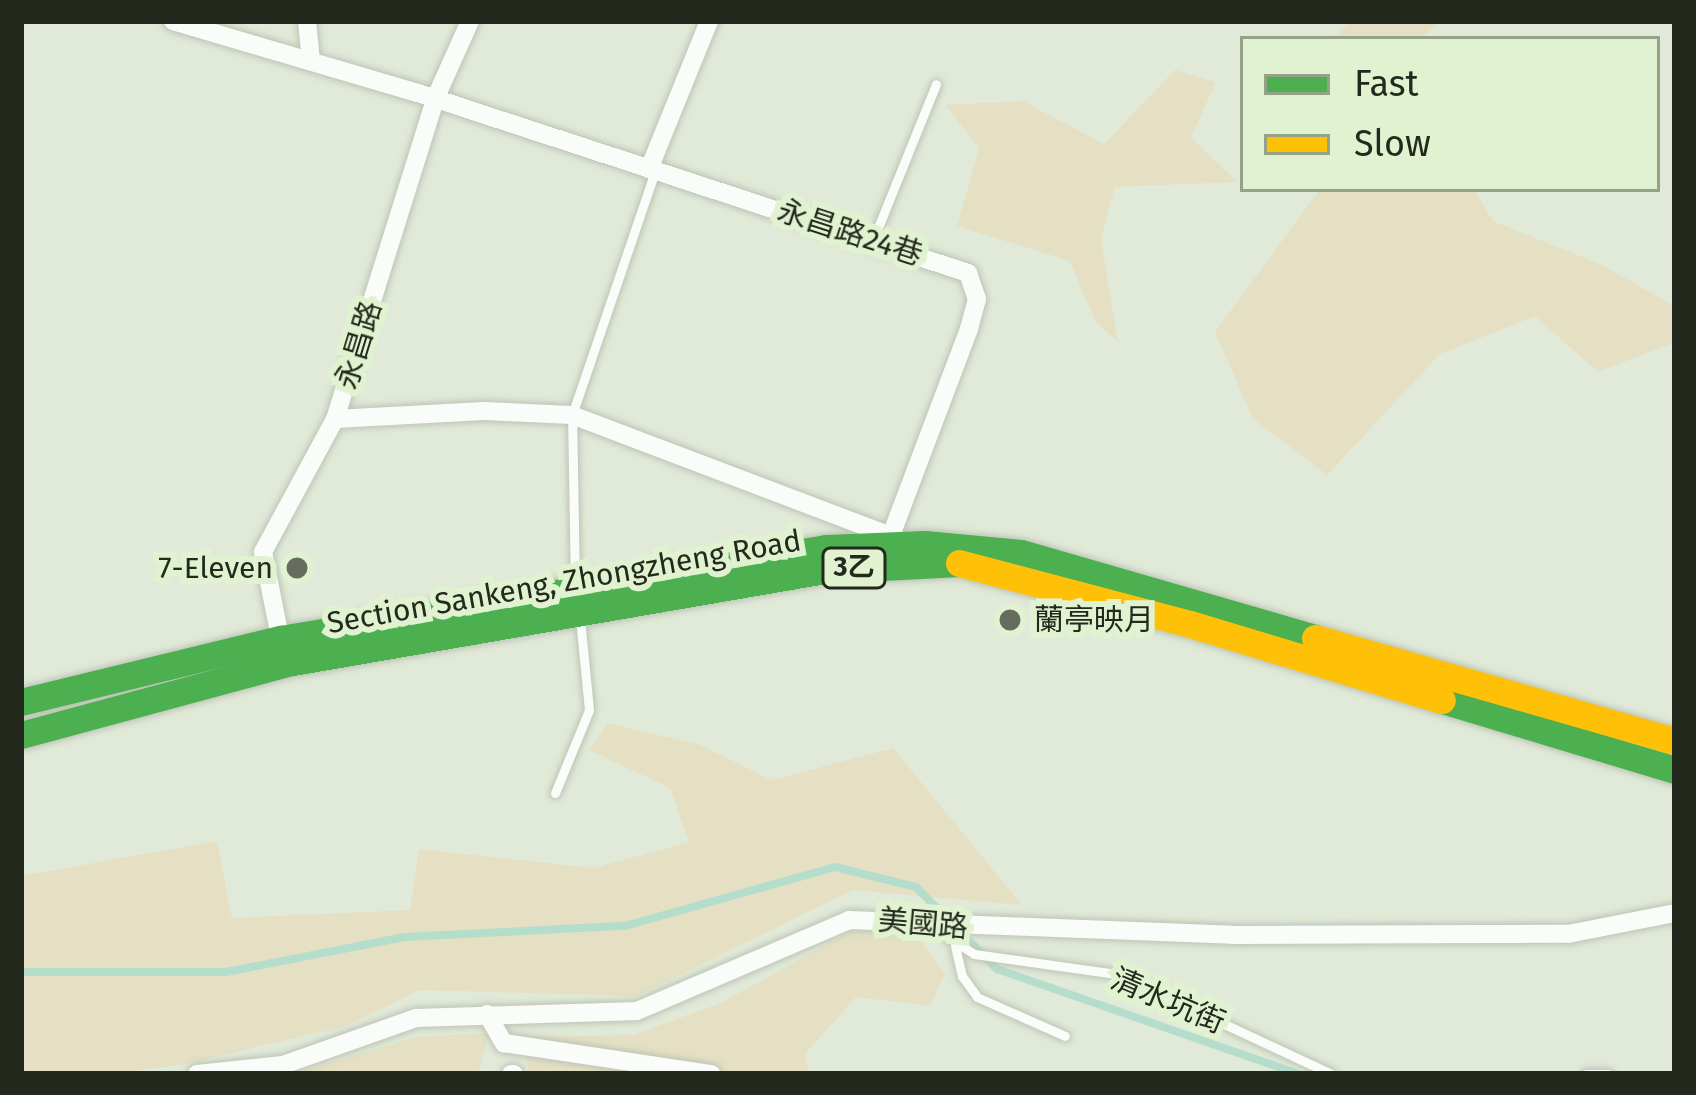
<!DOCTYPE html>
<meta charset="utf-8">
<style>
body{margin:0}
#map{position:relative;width:1696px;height:1095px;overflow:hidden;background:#e1ead8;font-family:"Fira Sans","Noto Sans TC",sans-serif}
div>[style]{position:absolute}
.green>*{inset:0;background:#e5e0c4}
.stream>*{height:8px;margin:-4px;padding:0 4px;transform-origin:4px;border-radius:4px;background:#b5ddcb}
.roads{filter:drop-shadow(0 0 3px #bec5b6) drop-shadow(0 0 3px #bec5b6)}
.lane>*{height:9px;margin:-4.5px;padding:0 4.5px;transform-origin:4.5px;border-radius:4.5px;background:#fafcf9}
.street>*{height:18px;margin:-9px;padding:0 9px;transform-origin:9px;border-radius:9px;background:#fafcf9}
.fast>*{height:27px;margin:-13.5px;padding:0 13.5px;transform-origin:13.5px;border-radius:13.5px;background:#4caf50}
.slow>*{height:27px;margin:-13.5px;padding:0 13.5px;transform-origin:13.5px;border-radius:13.5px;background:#ffc107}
.dots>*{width:33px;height:33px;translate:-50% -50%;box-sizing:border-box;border:6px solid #e0f2d0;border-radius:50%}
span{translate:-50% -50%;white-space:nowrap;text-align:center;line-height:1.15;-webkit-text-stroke:12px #e0f2d0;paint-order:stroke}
.shield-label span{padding:3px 9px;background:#e0f2d0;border:3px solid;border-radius:9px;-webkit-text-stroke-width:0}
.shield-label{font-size:27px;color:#23291c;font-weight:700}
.street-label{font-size:30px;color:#23291c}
.poi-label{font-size:30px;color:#23291c}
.right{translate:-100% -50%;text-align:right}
.left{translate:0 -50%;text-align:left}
.frame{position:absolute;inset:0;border:24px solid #23291c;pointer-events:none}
.legend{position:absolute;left:1240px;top:36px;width:420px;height:156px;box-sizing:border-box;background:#e0f2d0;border:3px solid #94a288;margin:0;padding:15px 21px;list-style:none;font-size:36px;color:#23291c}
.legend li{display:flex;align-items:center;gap:24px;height:60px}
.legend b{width:60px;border:3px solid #94a288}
</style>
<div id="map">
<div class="green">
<div style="clip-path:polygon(1352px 21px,1442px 21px,1419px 39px,1332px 39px)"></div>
<div style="clip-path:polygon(1175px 70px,1216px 82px,1191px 137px,1237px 182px,1115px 187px,1101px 239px,1118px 342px,1095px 321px,1070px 261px,957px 226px,979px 148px,945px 105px,1023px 101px,1104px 144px)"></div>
<div style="clip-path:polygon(1320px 189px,1474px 189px,1493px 221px,1600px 264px,1675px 306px,1675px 342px,1598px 372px,1535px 316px,1440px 354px,1327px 475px,1253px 419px,1215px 332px)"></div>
<div style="clip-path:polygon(608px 723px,700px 745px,772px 780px,893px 748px,1022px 905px,853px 890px,637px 996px,420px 990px,346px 1026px,186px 1064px,113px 1074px,21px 1074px,21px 876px,217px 841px,232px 918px,410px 910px,419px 849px,594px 868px,689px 842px,670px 788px,589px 750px)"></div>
<div style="clip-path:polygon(851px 931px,914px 933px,945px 974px,930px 1006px,856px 997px,805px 1054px,810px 1074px,530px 1074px,520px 1037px,633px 1035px,721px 1003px)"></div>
<div style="clip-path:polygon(489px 1033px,478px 1074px,293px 1074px,416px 1037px)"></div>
</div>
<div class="stream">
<div style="left:21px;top:972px;width:205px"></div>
<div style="left:226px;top:972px;width:182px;rotate:-11.1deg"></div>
<div style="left:405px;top:937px;width:220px;rotate:-2.9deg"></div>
<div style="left:625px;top:926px;width:218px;rotate:-15.7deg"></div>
<div style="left:835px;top:867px;width:83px;rotate:13.9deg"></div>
<div style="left:916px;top:887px;width:115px;rotate:45.4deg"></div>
<div style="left:997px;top:969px;width:319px;rotate:19.2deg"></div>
</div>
<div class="roads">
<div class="lane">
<div style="left:873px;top:240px;width:168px;rotate:-68deg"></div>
<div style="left:575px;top:584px;width:169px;rotate:-91deg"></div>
<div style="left:572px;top:415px;width:258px;rotate:-71.2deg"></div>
<div style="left:555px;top:793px;width:90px;rotate:-67.7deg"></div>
<div style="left:589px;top:710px;width:92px;rotate:-95.6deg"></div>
<div style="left:931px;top:926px;width:51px;rotate:33.1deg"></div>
<div style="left:974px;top:954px;width:144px;rotate:8deg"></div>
<div style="left:1117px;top:974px;width:236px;rotate:25deg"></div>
<div style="left:955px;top:946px;width:31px;rotate:77deg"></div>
<div style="left:962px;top:976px;width:26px;rotate:54deg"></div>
<div style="left:977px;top:997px;width:96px;rotate:23.9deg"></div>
<div style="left:1586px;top:1074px;width:22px"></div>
</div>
<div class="street">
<div style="left:173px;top:21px;width:255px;rotate:16.4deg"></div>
<div style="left:418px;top:93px;width:579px;rotate:18.12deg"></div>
<div style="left:968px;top:273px;width:28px;rotate:71deg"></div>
<div style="left:977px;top:299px;width:31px;rotate:105deg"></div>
<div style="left:969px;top:329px;width:237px;rotate:110.7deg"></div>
<div style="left:307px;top:21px;width:40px;rotate:84.3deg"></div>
<div style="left:649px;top:169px;width:160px;rotate:-67.9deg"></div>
<div style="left:335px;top:419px;width:149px;rotate:-3.1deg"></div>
<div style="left:484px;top:411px;width:88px;rotate:2.6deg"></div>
<div style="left:572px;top:415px;width:341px;rotate:20.8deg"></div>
<div style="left:282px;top:647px;width:97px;rotate:-101.3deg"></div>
<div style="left:263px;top:552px;width:151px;rotate:-61.6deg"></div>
<div style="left:335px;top:419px;width:335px;rotate:-72.6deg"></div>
<div style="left:435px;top:99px;width:85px;rotate:-65.8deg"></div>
<div style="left:487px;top:1014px;width:34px;rotate:60deg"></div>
<div style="left:504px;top:1043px;width:210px;rotate:8.5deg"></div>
<div style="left:197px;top:1074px;width:86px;rotate:-6deg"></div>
<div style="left:283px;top:1065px;width:141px;rotate:-19.5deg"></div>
<div style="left:416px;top:1018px;width:221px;rotate:-1.8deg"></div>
<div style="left:637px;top:1011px;width:231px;rotate:-23.2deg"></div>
<div style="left:849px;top:920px;width:384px;rotate:2.2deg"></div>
<div style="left:1233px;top:935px;width:335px;rotate:-0.2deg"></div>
<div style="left:1568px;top:934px;width:109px;rotate:-11.1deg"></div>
<div style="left:511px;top:1074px;width:3px"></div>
</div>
<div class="fast">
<div style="left:1442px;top:700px;width:243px;rotate:16.7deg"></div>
<div style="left:21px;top:702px;width:267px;rotate:-13.7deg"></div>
<div style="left:280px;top:639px;width:554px;rotate:-9.46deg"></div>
<div style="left:826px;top:548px;width:99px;rotate:-2.3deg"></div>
<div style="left:925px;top:544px;width:96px;rotate:5.4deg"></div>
<div style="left:1021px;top:553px;width:306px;rotate:16.1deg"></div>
<div style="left:21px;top:735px;width:276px;rotate:-15.1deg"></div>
<div style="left:287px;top:663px;width:546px;rotate:-9.81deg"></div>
<div style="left:825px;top:570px;width:134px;rotate:-3deg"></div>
</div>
<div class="slow">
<div style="left:959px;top:563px;width:239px;rotate:14.8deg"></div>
<div style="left:1190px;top:624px;width:263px;rotate:16.8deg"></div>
<div style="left:1315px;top:638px;width:374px;rotate:16deg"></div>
</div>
</div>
<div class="dots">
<div style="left:297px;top:568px;background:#666d5e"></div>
<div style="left:1010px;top:620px;background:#666d5e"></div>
</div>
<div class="shield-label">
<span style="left:854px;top:568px">3乙</span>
</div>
<div class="street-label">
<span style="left:850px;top:233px;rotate:18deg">永昌路24巷</span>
<span style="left:359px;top:345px;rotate:-73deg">永昌路</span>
<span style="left:564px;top:582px;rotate:-10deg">Section Sankeng, Zhongzheng Road</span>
<span style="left:923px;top:924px;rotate:5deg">美國路</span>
<span style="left:1168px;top:1001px;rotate:23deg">清水坑街</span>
</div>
<div class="poi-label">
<span class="right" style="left:273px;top:568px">7-Eleven</span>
<span class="left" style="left:1034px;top:620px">蘭亭映月</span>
</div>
<div class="frame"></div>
<ul class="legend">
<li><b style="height:15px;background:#4caf50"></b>Fast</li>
<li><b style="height:15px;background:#ffc107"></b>Slow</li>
</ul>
</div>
